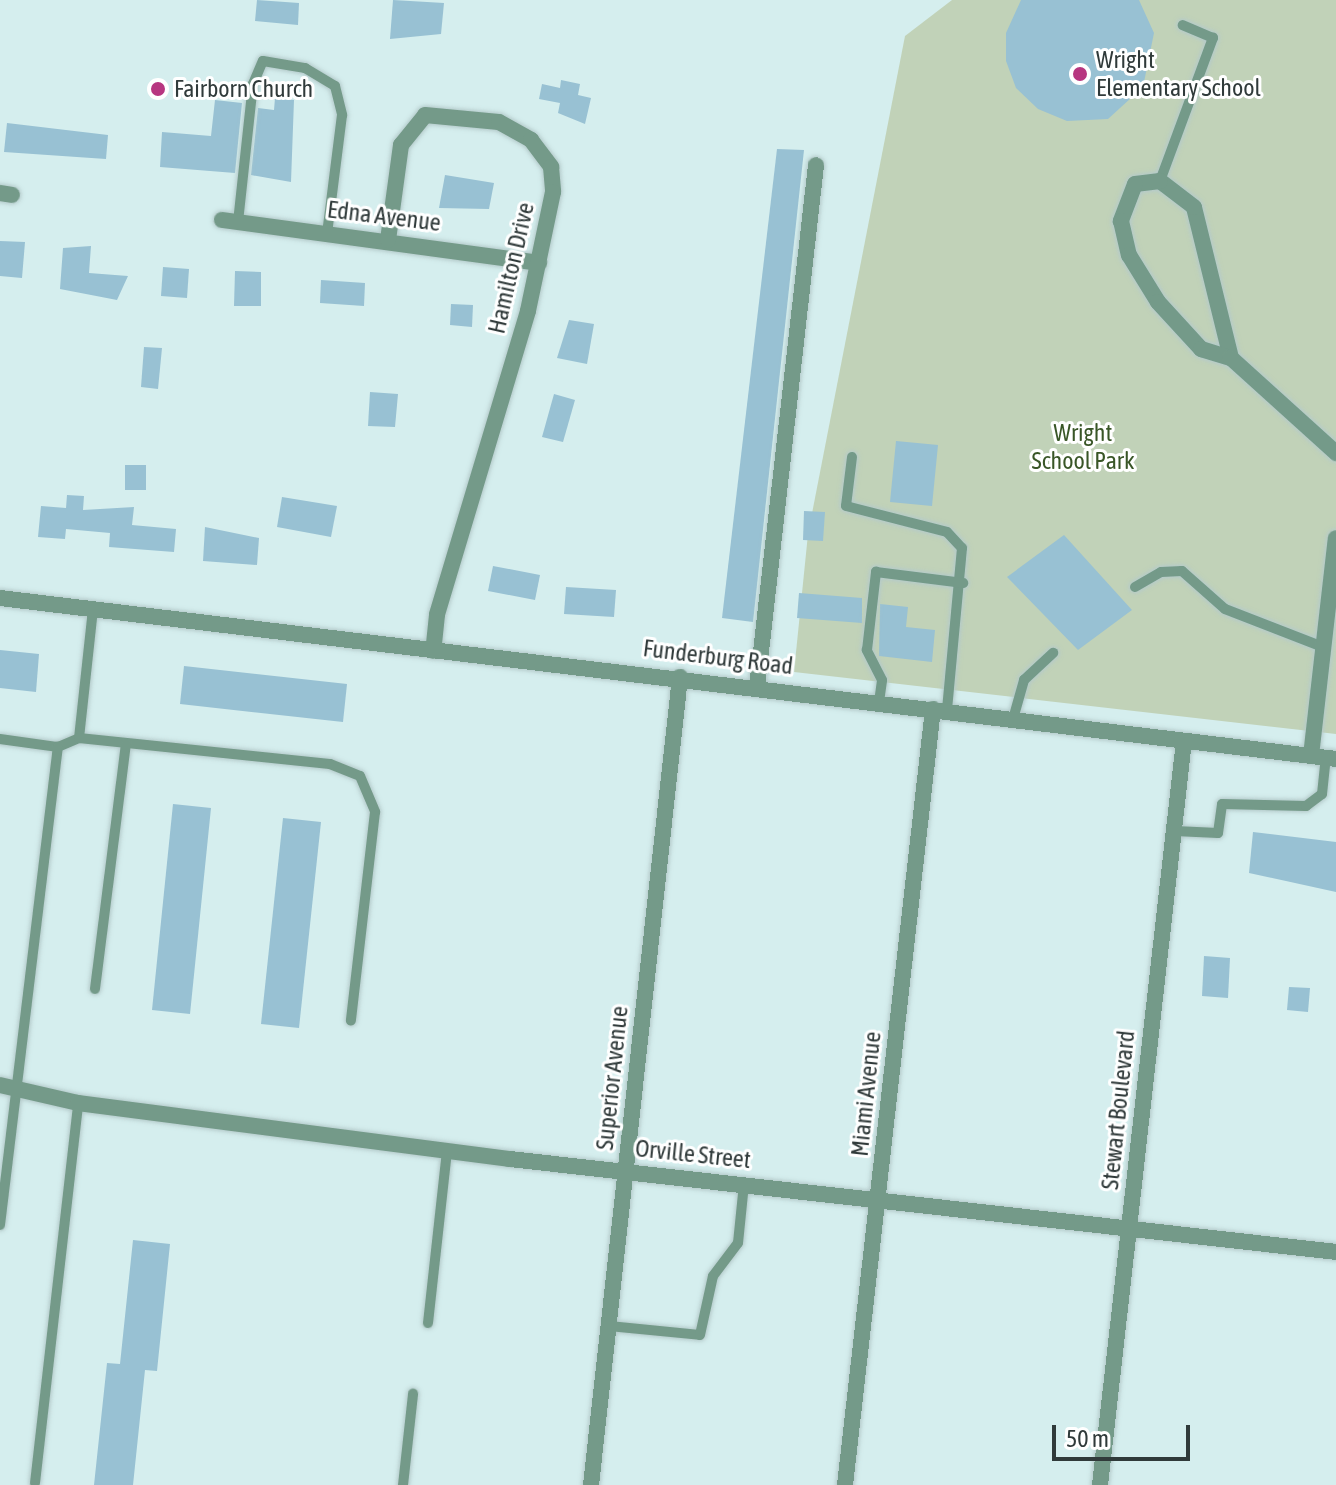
<!DOCTYPE html>
<style>
body{margin:0}
#map{position:relative;width:1336px;height:1485px;overflow:hidden;background:#d5eeee;font-family:"Asap Condensed",sans-serif}
div>[style]{position:absolute}
.green>*{inset:0;background:#c1d2b8}
.building>*{inset:0;background:#98c1d3}
.roads{filter:drop-shadow(0 0 2px #b4caca) drop-shadow(0 0 2px #b4caca)}
.service>*{height:10px;margin:-5px;padding:0 5px;transform-origin:5px;border-radius:5px;background:#749a89}
.minor>*{height:16px;margin:-8px;padding:0 8px;transform-origin:8px;border-radius:8px;background:#749a89}
.tertiary>*{height:16px;margin:-8px;padding:0 8px;transform-origin:8px;border-radius:8px;background:#749a89}
.dots>*{width:22px;height:22px;translate:-50% -50%;box-sizing:border-box;border:4px solid #fff;border-radius:50%}
span{translate:-50% -50%;white-space:nowrap;text-align:center;line-height:1.15;-webkit-text-stroke:6px #fff;paint-order:stroke}
.poi-label{font-size:24px;color:#303a3a}
.left{translate:0 -50%;text-align:left}
.street-label{font-size:24px;color:#303a3a}
.park-label{font-size:24px;color:#395627}
.scale{position:absolute;left:1052px;top:1425px;width:138px;height:36px;box-sizing:border-box;border:4px solid #303a3a;border-top:0;padding-left:10px;font-size:24px;line-height:28px;white-space:nowrap;color:#303a3a;-webkit-text-stroke:6px #fff;paint-order:stroke}
</style>
<div id="map">
<div class="green">
<div style="clip-path:polygon(952px 0,1336px 0,1336px 734px,794px 672px,808px 534px,905px 36px)"></div>
</div>
<div class="building">
<div style="clip-path:polygon(257px 0,299px 3px,298px 25px,255px 21px)"></div>
<div style="clip-path:polygon(393px 0,444px 3px,441px 34px,390px 39px)"></div>
<div style="clip-path:polygon(1021px 0,1139px 0,1154px 33px,1143px 87px,1108px 119px,1067px 121px,1038px 109px,1016px 88px,1006px 61px,1006px 33px)"></div>
<div style="clip-path:polygon(561px 80px,580px 84px,578px 95px,591px 98px,585px 124px,558px 113px,560px 103px,539px 99px,542px 84px,560px 88px)"></div>
<div style="clip-path:polygon(275px 98px,294px 100px,291px 182px,251px 175px,258px 108px,274px 110px)"></div>
<div style="clip-path:polygon(215px 100px,242px 103px,235px 173px,160px 167px,162px 132px,211px 136px)"></div>
<div style="clip-path:polygon(7px 123px,108px 135px,106px 159px,4px 152px)"></div>
<div style="clip-path:polygon(777px 149px,804px 150px,753px 622px,722px 618px)"></div>
<div style="clip-path:polygon(445px 175px,494px 183px,489px 209px,439px 208px)"></div>
<div style="clip-path:polygon(0 241px,25px 242px,22px 278px,0 276px)"></div>
<div style="clip-path:polygon(91px 246px,89px 273px,128px 276px,117px 300px,60px 289px,63px 248px)"></div>
<div style="clip-path:polygon(163px 267px,189px 269px,187px 298px,161px 296px)"></div>
<div style="clip-path:polygon(235px 271px,261px 272px,261px 306px,234px 306px)"></div>
<div style="clip-path:polygon(321px 280px,365px 283px,364px 306px,320px 303px)"></div>
<div style="clip-path:polygon(451px 304px,473px 305px,472px 327px,450px 325px)"></div>
<div style="clip-path:polygon(569px 320px,594px 324px,587px 364px,557px 358px)"></div>
<div style="clip-path:polygon(144px 347px,162px 348px,158px 389px,141px 387px)"></div>
<div style="clip-path:polygon(370px 392px,398px 394px,395px 427px,368px 426px)"></div>
<div style="clip-path:polygon(554px 394px,575px 400px,563px 442px,542px 437px)"></div>
<div style="clip-path:polygon(896px 441px,938px 445px,932px 506px,890px 502px)"></div>
<div style="clip-path:polygon(125px 465px,146px 465px,146px 490px,125px 490px)"></div>
<div style="clip-path:polygon(67px 495px,84px 496px,83px 510px,134px 507px,132px 525px,176px 529px,174px 552px,109px 547px,110px 533px,66px 529px,65px 539px,38px 537px,41px 506px,66px 508px)"></div>
<div style="clip-path:polygon(282px 497px,337px 506px,331px 537px,277px 527px)"></div>
<div style="clip-path:polygon(804px 511px,825px 512px,823px 541px,803px 540px)"></div>
<div style="clip-path:polygon(205px 527px,259px 538px,257px 565px,203px 561px)"></div>
<div style="clip-path:polygon(1064px 535px,1132px 610px,1078px 650px,1007px 577px)"></div>
<div style="clip-path:polygon(493px 566px,540px 575px,535px 600px,488px 591px)"></div>
<div style="clip-path:polygon(566px 587px,616px 590px,614px 617px,564px 614px)"></div>
<div style="clip-path:polygon(799px 593px,862px 598px,862px 623px,797px 618px)"></div>
<div style="clip-path:polygon(880px 604px,908px 607px,906px 627px,935px 630px,932px 662px,879px 656px)"></div>
<div style="clip-path:polygon(0 650px,39px 654px,36px 692px,0 688px)"></div>
<div style="clip-path:polygon(184px 666px,347px 684px,343px 722px,180px 704px)"></div>
<div style="clip-path:polygon(173px 804px,211px 808px,190px 1014px,152px 1010px)"></div>
<div style="clip-path:polygon(283px 818px,321px 822px,299px 1028px,261px 1024px)"></div>
<div style="clip-path:polygon(1253px 832px,1336px 842px,1336px 892px,1249px 873px)"></div>
<div style="clip-path:polygon(1204px 956px,1230px 958px,1228px 998px,1202px 996px)"></div>
<div style="clip-path:polygon(1289px 987px,1310px 988px,1308px 1012px,1287px 1010px)"></div>
<div style="clip-path:polygon(133px 1240px,170px 1244px,157px 1371px,145px 1370px,133px 1485px,94px 1485px,107px 1363px,120px 1364px)"></div>
</div>
<div class="roads">
<div class="service">
<div style="left:1160px;top:181px;width:153px;rotate:-69.7deg"></div>
<div style="left:1213px;top:38px;width:33px;rotate:-157deg"></div>
<div style="left:238px;top:222px;width:139px;rotate:-83.8deg"></div>
<div style="left:253px;top:84px;width:25px;rotate:-67deg"></div>
<div style="left:263px;top:61px;width:43px;rotate:9.5deg"></div>
<div style="left:305px;top:68px;width:35px;rotate:31deg"></div>
<div style="left:335px;top:86px;width:30px;rotate:76deg"></div>
<div style="left:342px;top:115px;width:119px;rotate:97.2deg"></div>
<div style="left:852px;top:457px;width:49px;rotate:97deg"></div>
<div style="left:846px;top:506px;width:104px;rotate:14.4deg"></div>
<div style="left:947px;top:532px;width:22px;rotate:47deg"></div>
<div style="left:962px;top:548px;width:164px;rotate:95.3deg"></div>
<div style="left:1135px;top:587px;width:30px;rotate:-30deg"></div>
<div style="left:1161px;top:572px;width:21px;rotate:-3deg"></div>
<div style="left:1182px;top:571px;width:57px;rotate:41.5deg"></div>
<div style="left:1225px;top:609px;width:105px;rotate:21.2deg"></div>
<div style="left:879px;top:702px;width:22px;rotate:-82deg"></div>
<div style="left:882px;top:680px;width:34px;rotate:-117deg"></div>
<div style="left:867px;top:650px;width:79px;rotate:-83.4deg"></div>
<div style="left:876px;top:572px;width:88px;rotate:7.2deg"></div>
<div style="left:1013px;top:719px;width:41px;rotate:-74.2deg"></div>
<div style="left:1024px;top:680px;width:40px;rotate:-43deg"></div>
<div style="left:79px;top:738px;width:129px;rotate:-83.8deg"></div>
<div style="left:0;top:739px;width:59px;rotate:7.9deg"></div>
<div style="left:58px;top:747px;width:23px;rotate:-23deg"></div>
<div style="left:79px;top:738px;width:252px;rotate:5.9deg"></div>
<div style="left:330px;top:764px;width:32px;rotate:22deg"></div>
<div style="left:360px;top:776px;width:39px;rotate:67deg"></div>
<div style="left:375px;top:812px;width:210px;rotate:96.6deg"></div>
<div style="left:1175px;top:831px;width:43px;rotate:2.7deg"></div>
<div style="left:1218px;top:833px;width:29px;rotate:-82deg"></div>
<div style="left:1222px;top:804px;width:84px;rotate:1.4deg"></div>
<div style="left:1306px;top:806px;width:20px;rotate:-37deg"></div>
<div style="left:1322px;top:794px;width:36px;rotate:-84deg"></div>
<div style="left:95px;top:989px;width:247px;rotate:-82.8deg"></div>
<div style="left:0;top:1225px;width:482px;rotate:-83.1deg"></div>
<div style="left:428px;top:1323px;width:174px;rotate:-83.7deg"></div>
<div style="left:609px;top:1326px;width:91px;rotate:5.6deg"></div>
<div style="left:700px;top:1335px;width:60px;rotate:-77.6deg"></div>
<div style="left:713px;top:1276px;width:41px;rotate:-52.9deg"></div>
<div style="left:738px;top:1243px;width:59px;rotate:-84.2deg"></div>
<div style="left:35px;top:1483px;width:382px;rotate:-83.5deg"></div>
<div style="left:403px;top:1485px;width:92px;rotate:-83.7deg"></div>
</div>
<div class="minor">
<div style="left:0;top:193px;width:12px;rotate:9deg"></div>
<div style="left:222px;top:220px;width:320px;rotate:7.7deg"></div>
<div style="left:388px;top:240px;width:96px;rotate:-82.2deg"></div>
<div style="left:401px;top:145px;width:38px;rotate:-51deg"></div>
<div style="left:425px;top:115px;width:74px;rotate:5.4deg"></div>
<div style="left:499px;top:122px;width:37px;rotate:29deg"></div>
<div style="left:531px;top:140px;width:34px;rotate:53deg"></div>
<div style="left:551px;top:167px;width:25px;rotate:85deg"></div>
<div style="left:553px;top:192px;width:122px;rotate:101.9deg"></div>
<div style="left:528px;top:311px;width:317px;rotate:106.7deg"></div>
<div style="left:437px;top:615px;width:36px;rotate:96deg"></div>
<div style="left:1231px;top:358px;width:155px;rotate:-103.8deg"></div>
<div style="left:1194px;top:207px;width:43px;rotate:-142.6deg"></div>
<div style="left:1160px;top:181px;width:25px;rotate:173deg"></div>
<div style="left:1135px;top:184px;width:40px;rotate:111deg"></div>
<div style="left:1121px;top:221px;width:35px;rotate:77deg"></div>
<div style="left:1129px;top:255px;width:55px;rotate:58.3deg"></div>
<div style="left:1158px;top:302px;width:64px;rotate:47.5deg"></div>
<div style="left:1201px;top:349px;width:31px;rotate:17deg"></div>
<div style="left:1231px;top:358px;width:142px;rotate:42.1deg"></div>
<div style="left:757px;top:687px;width:525px;rotate:-83.55deg"></div>
<div style="left:1311px;top:756px;width:219px;rotate:-83.5deg"></div>
<div style="left:0;top:1085px;width:80px;rotate:13deg"></div>
<div style="left:78px;top:1103px;width:436px;rotate:7.4deg"></div>
<div style="left:510px;top:1159px;width:831px;rotate:6.42deg"></div>
<div style="left:845px;top:1485px;width:781px;rotate:-83.53deg"></div>
<div style="left:1100px;top:1485px;width:749px;rotate:-83.56deg"></div>
</div>
<div class="tertiary">
<div style="left:0;top:598px;width:1346px;rotate:6.87deg"></div>
<div style="left:591px;top:1485px;width:813px;rotate:-83.71deg"></div>
</div>
</div>
<div class="dots">
<div style="left:1080px;top:74px;background:#b73680"></div>
<div style="left:158px;top:89px;background:#b73680"></div>
</div>
<div class="poi-label">
<span class="left" style="left:1096px;top:74px">Wright<br>Elementary School</span>
<span class="left" style="left:174px;top:89px">Fairborn Church</span>
</div>
<div class="street-label">
<span style="left:384px;top:216px;rotate:7deg">Edna Avenue</span>
<span style="left:511px;top:268px;rotate:-77deg">Hamilton Drive</span>
<span style="left:718px;top:657px;rotate:7deg">Funderburg Road</span>
<span style="left:612px;top:1078px;rotate:-84deg">Superior Avenue</span>
<span style="left:866px;top:1094px;rotate:-84deg">Miami Avenue</span>
<span style="left:1118px;top:1110px;rotate:-84deg">Stewart Boulevard</span>
<span style="left:693px;top:1154px;rotate:6deg">Orville Street</span>
</div>
<div class="park-label">
<span style="left:1083px;top:447px">Wright<br>School Park</span>
</div>
<div class="scale">50 m</div>
</div>
